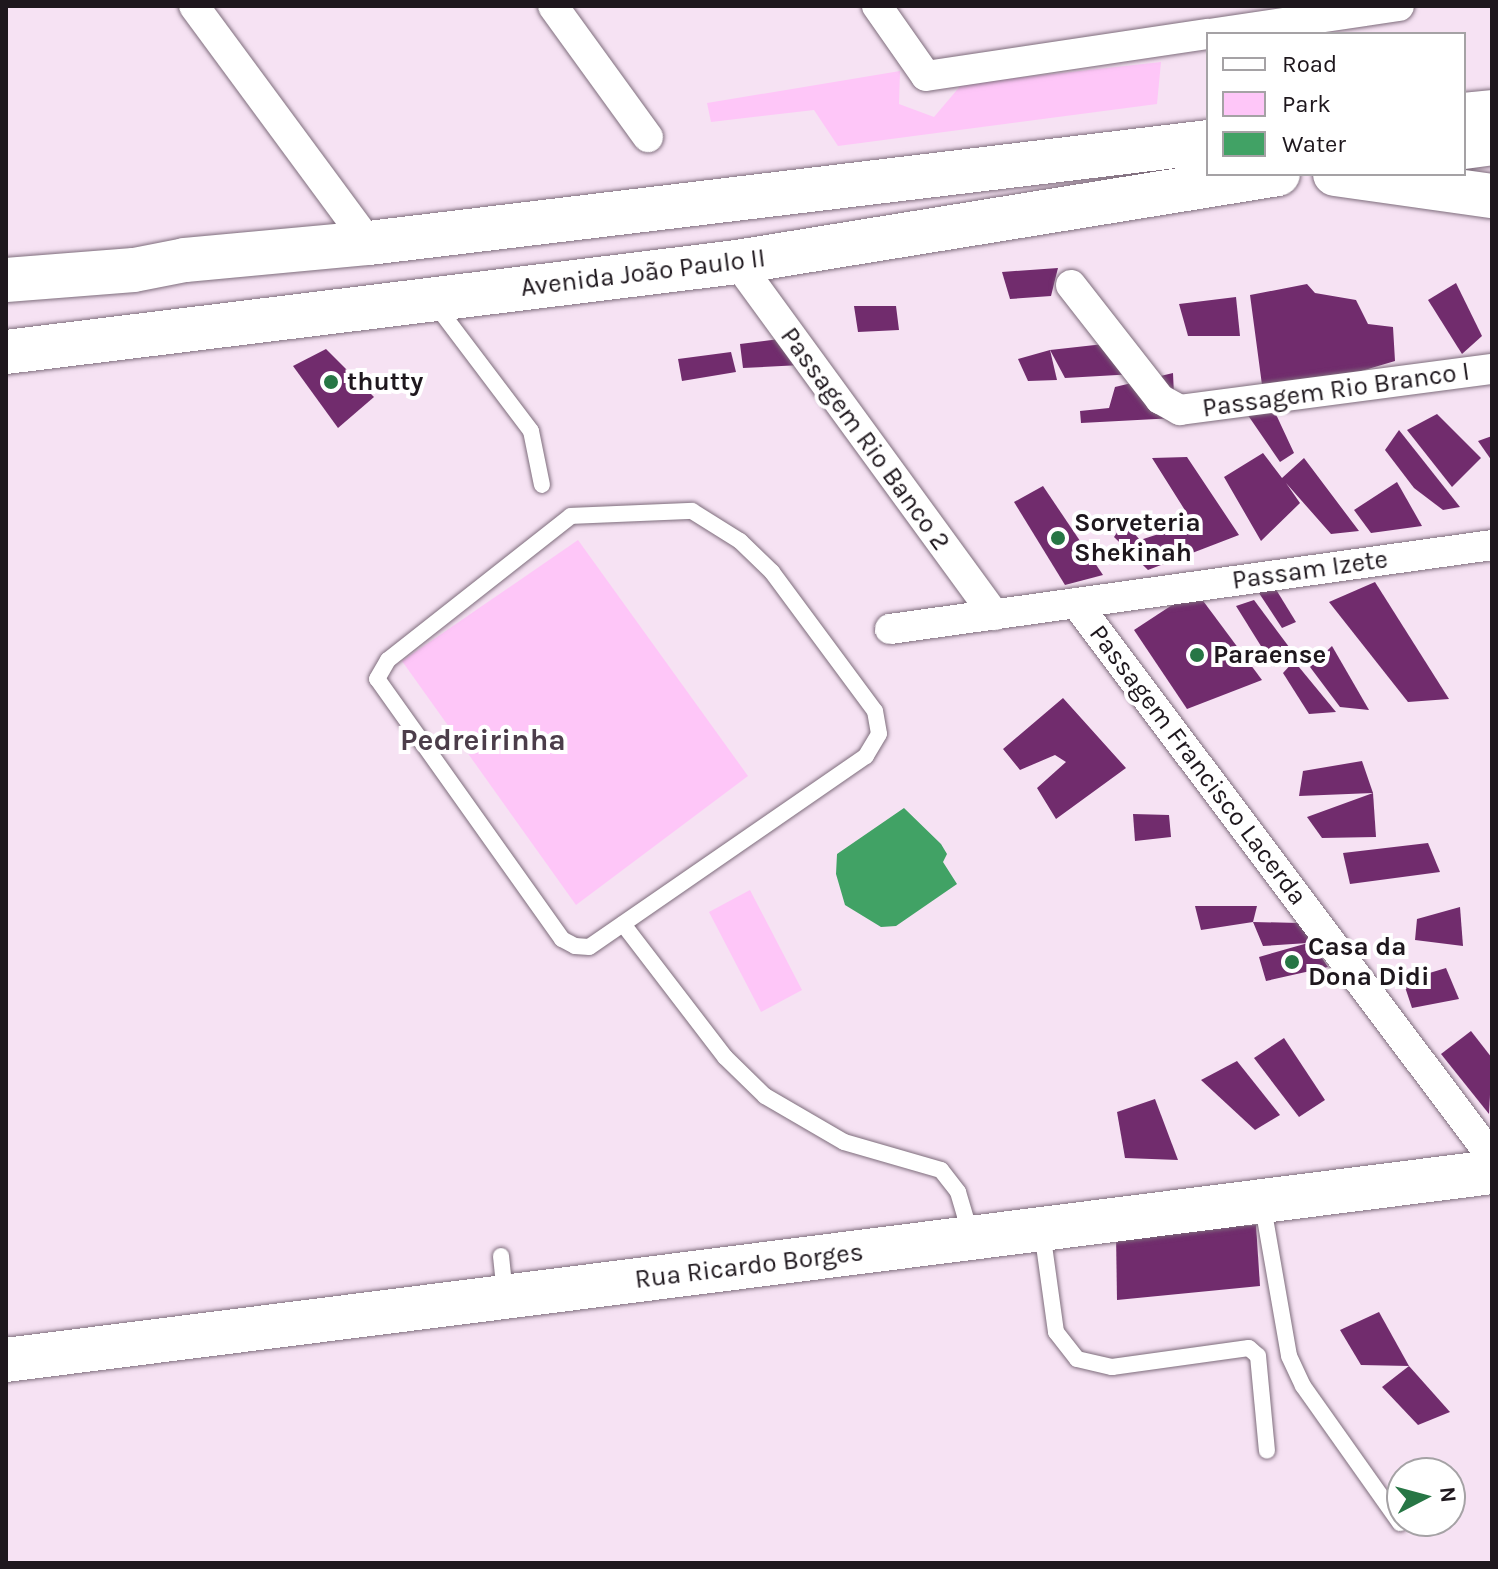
<!DOCTYPE html>
<meta charset="utf-8">
<style>
body{margin:0}
#map{position:relative;width:1498px;height:1569px;overflow:hidden;background:#f6e2f3;font-family:Karla,sans-serif}
div>[style]{position:absolute}
.green>*{inset:0;background:#fec6f8}
.water>*{inset:0;background:#41a265}
.building>*{inset:0;background:#712c6d}
.roads{filter:drop-shadow(0 0 2px #7e6d7c) drop-shadow(0 0 2px #7e6d7c)}
.lane>*{height:16px;margin:-8px;padding:0 8px;transform-origin:8px;border-radius:8px;background:#fff}
.street>*{height:30px;margin:-15px;padding:0 15px;transform-origin:15px;border-radius:15px;background:#fff}
.secondary>*{height:44px;margin:-22px;padding:0 22px;transform-origin:22px;border-radius:22px;background:#fff}
.primary>*{height:44px;margin:-22px;padding:0 22px;transform-origin:22px;border-radius:22px;background:#fff}
.highway>*{height:44px;margin:-22px;padding:0 22px;transform-origin:22px;border-radius:22px;background:#fff}
.dots>*{width:22px;height:22px;translate:-50% -50%;box-sizing:border-box;border:4px solid #fff;border-radius:50%}
span{translate:-50% -50%;white-space:nowrap;text-align:center;line-height:1.15;-webkit-text-stroke:8px #fff;paint-order:stroke}
.street-label{font-size:26px;color:#1e171d}
.poi-label{font-size:26px;color:#1e171d;font-weight:700}
.left{translate:0 -50%;text-align:left}
.quarter-label{font-size:30px;color:#4c3d4a;font-weight:700}
.frame{position:absolute;inset:0;border:8px solid #1e171d;pointer-events:none}
.legend{position:absolute;left:1206px;top:32px;width:260px;height:144px;box-sizing:border-box;background:#fff;border:2px solid #a5a2a5;margin:0;padding:10px 14px;list-style:none;font-size:24px;color:#1e171d}
.legend li{display:flex;align-items:center;gap:16px;height:40px}
.legend b{width:40px;border:2px solid #a5a2a5}
.north{position:absolute;left:1386px;top:1457px;width:80px;height:80px;box-sizing:border-box;background:#fff;border:2px solid #a5a2a5;border-radius:50%;rotate:84deg;font-size:22px;font-weight:700;line-height:32px;text-align:center;color:#1e171d}
.north::after{content:'';display:block;margin:auto;width:28px;height:36px;background:#277645;clip-path:polygon(50% 0,100% 100%,50% 72%,0 100%)}
</style>
<div id="map">
<div class="green">
<div style="clip-path:polygon(1161px 62px,1157px 104px,838px 146px,814px 110px,711px 122px,707px 103px,900px 71px,899px 104px,934px 117px,962px 84px)"></div>
<div style="clip-path:polygon(578px 540px,748px 776px,576px 905px,402px 661px)"></div>
<div style="clip-path:polygon(750px 890px,802px 990px,761px 1012px,709px 912px)"></div>
</div>
<div class="water">
<div style="clip-path:polygon(904px 808px,941px 844px,947px 854px,943px 862px,957px 884px,896px 926px,881px 927px,845px 905px,836px 874px,837px 854px)"></div>
</div>
<div class="building">
<div style="clip-path:polygon(1058px 268px,1051px 296px,1010px 299px,1002px 272px)"></div>
<div style="clip-path:polygon(1456px 283px,1482px 336px,1462px 354px,1428px 300px)"></div>
<div style="clip-path:polygon(1307px 284px,1315px 293px,1356px 300px,1368px 324px,1393px 327px,1395px 361px,1264px 400px,1250px 295px)"></div>
<div style="clip-path:polygon(1236px 297px,1240px 336px,1188px 336px,1179px 304px)"></div>
<div style="clip-path:polygon(854px 306px,896px 306px,899px 330px,858px 332px)"></div>
<div style="clip-path:polygon(787px 338px,801px 365px,743px 368px,740px 344px)"></div>
<div style="clip-path:polygon(1131px 341px,1152px 373px,1065px 378px,1050px 350px)"></div>
<div style="clip-path:polygon(326px 349px,374px 397px,338px 428px,293px 366px)"></div>
<div style="clip-path:polygon(1050px 350px,1057px 380px,1028px 381px,1018px 359px)"></div>
<div style="clip-path:polygon(731px 352px,736px 372px,682px 381px,678px 359px)"></div>
<div style="clip-path:polygon(1173px 373px,1175px 418px,1081px 423px,1080px 411px,1109px 408px,1115px 387px)"></div>
<div style="clip-path:polygon(1273px 408px,1294px 453px,1280px 462px,1245px 411px)"></div>
<div style="clip-path:polygon(1437px 414px,1481px 458px,1452px 487px,1407px 430px)"></div>
<div style="clip-path:polygon(1399px 430px,1460px 507px,1443px 510px,1414px 488px,1385px 450px)"></div>
<div style="clip-path:polygon(1492px 436px,1492px 461px,1478px 441px)"></div>
<div style="clip-path:polygon(1263px 453px,1282px 478px,1304px 458px,1359px 531px,1331px 534px,1286px 483px,1300px 503px,1261px 541px,1224px 477px)"></div>
<div style="clip-path:polygon(1187px 457px,1239px 535px,1148px 570px,1114px 537px,1124px 522px,1140px 540px,1193px 523px,1152px 458px)"></div>
<div style="clip-path:polygon(1397px 482px,1422px 526px,1371px 533px,1354px 510px)"></div>
<div style="clip-path:polygon(1043px 486px,1103px 575px,1065px 585px,1014px 502px)"></div>
<div style="clip-path:polygon(1267px 575px,1296px 622px,1282px 628px,1249px 578px)"></div>
<div style="clip-path:polygon(1375px 582px,1449px 699px,1408px 702px,1329px 602px)"></div>
<div style="clip-path:polygon(1195px 590px,1262px 680px,1187px 709px,1134px 630px)"></div>
<div style="clip-path:polygon(1254px 600px,1295px 655px,1274px 667px,1236px 606px)"></div>
<div style="clip-path:polygon(1332px 646px,1369px 710px,1340px 707px,1310px 667px)"></div>
<div style="clip-path:polygon(1294px 661px,1336px 712px,1309px 714px,1283px 673px)"></div>
<div style="clip-path:polygon(1063px 698px,1126px 768px,1056px 819px,1037px 788px,1066px 762px,1055px 755px,1020px 770px,1003px 749px)"></div>
<div style="clip-path:polygon(1362px 761px,1373px 793px,1299px 796px,1303px 771px)"></div>
<div style="clip-path:polygon(1373px 793px,1376px 837px,1322px 838px,1307px 817px)"></div>
<div style="clip-path:polygon(1133px 814px,1169px 815px,1171px 837px,1135px 841px)"></div>
<div style="clip-path:polygon(1428px 843px,1440px 872px,1350px 884px,1343px 853px)"></div>
<div style="clip-path:polygon(1195px 906px,1257px 906px,1253px 922px,1201px 930px)"></div>
<div style="clip-path:polygon(1460px 907px,1463px 946px,1415px 940px,1417px 919px)"></div>
<div style="clip-path:polygon(1253px 922px,1299px 923px,1328px 967px,1266px 981px,1259px 957px,1308px 943px,1263px 946px)"></div>
<div style="clip-path:polygon(1446px 968px,1459px 999px,1412px 1008px,1403px 981px)"></div>
<div style="clip-path:polygon(1471px 1031px,1492px 1058px,1489px 1114px,1441px 1054px)"></div>
<div style="clip-path:polygon(1284px 1038px,1325px 1100px,1299px 1117px,1254px 1058px)"></div>
<div style="clip-path:polygon(1237px 1061px,1280px 1115px,1255px 1130px,1201px 1080px)"></div>
<div style="clip-path:polygon(1155px 1099px,1178px 1160px,1125px 1158px,1117px 1112px)"></div>
<div style="clip-path:polygon(1256px 1225px,1260px 1286px,1117px 1300px,1116px 1233px)"></div>
<div style="clip-path:polygon(1379px 1312px,1409px 1366px,1361px 1365px,1340px 1330px)"></div>
<div style="clip-path:polygon(1409px 1366px,1450px 1412px,1418px 1425px,1382px 1387px)"></div>
</div>
<div class="roads">
<div class="lane">
<div style="left:435px;top:304px;width:159px;rotate:52.9deg"></div>
<div style="left:531px;top:431px;width:55px;rotate:78.5deg"></div>
<div style="left:692px;top:511px;width:57px;rotate:32deg"></div>
<div style="left:740px;top:541px;width:45px;rotate:44.1deg"></div>
<div style="left:772px;top:572px;width:173px;rotate:53.5deg"></div>
<div style="left:875px;top:711px;width:23px;rotate:80deg"></div>
<div style="left:879px;top:734px;width:26px;rotate:121deg"></div>
<div style="left:866px;top:756px;width:336px;rotate:145.4deg"></div>
<div style="left:589px;top:947px;width:14px;rotate:-176deg"></div>
<div style="left:575px;top:946px;width:15px;rotate:-152deg"></div>
<div style="left:562px;top:939px;width:319px;rotate:-125.4deg"></div>
<div style="left:377px;top:679px;width:22px;rotate:-60deg"></div>
<div style="left:388px;top:660px;width:233px;rotate:-38.2deg"></div>
<div style="left:571px;top:516px;width:121px;rotate:-2.4deg"></div>
<div style="left:623px;top:924px;width:168px;rotate:52.5deg"></div>
<div style="left:725px;top:1057px;width:56px;rotate:44.3deg"></div>
<div style="left:765px;top:1096px;width:91px;rotate:30.2deg"></div>
<div style="left:844px;top:1142px;width:101px;rotate:16.1deg"></div>
<div style="left:941px;top:1170px;width:28px;rotate:52deg"></div>
<div style="left:958px;top:1192px;width:46px;rotate:73.5deg"></div>
<div style="left:1262px;top:1201px;width:157px;rotate:80.1deg"></div>
<div style="left:1289px;top:1356px;width:33px;rotate:65deg"></div>
<div style="left:1303px;top:1386px;width:168px;rotate:54.7deg"></div>
<div style="left:1042px;top:1231px;width:102px;rotate:82.1deg"></div>
<div style="left:1056px;top:1332px;width:34px;rotate:52deg"></div>
<div style="left:1077px;top:1359px;width:36px;rotate:13deg"></div>
<div style="left:1112px;top:1367px;width:138px;rotate:-7.9deg"></div>
<div style="left:1249px;top:1348px;width:12px;rotate:42deg"></div>
<div style="left:1258px;top:1356px;width:95px;rotate:84.6deg"></div>
<div style="left:501px;top:1256px;width:39px;rotate:84deg"></div>
</div>
<div class="street">
<div style="left:194px;top:6px;width:295px;rotate:53.6deg"></div>
<div style="left:553px;top:6px;width:162px;rotate:54.1deg"></div>
<div style="left:877px;top:6px;width:85px;rotate:55deg"></div>
<div style="left:926px;top:76px;width:285px;rotate:-8.5deg"></div>
<div style="left:1209px;top:34px;width:192px;rotate:-8.4deg"></div>
<div style="left:737px;top:262px;width:437px;rotate:53.9deg"></div>
<div style="left:1071px;top:285px;width:145px;rotate:52deg"></div>
<div style="left:1160px;top:399px;width:23px;rotate:29deg"></div>
<div style="left:1180px;top:410px;width:315px;rotate:-7.5deg"></div>
<div style="left:1076px;top:603px;width:693px;rotate:53.1deg"></div>
<div style="left:890px;top:629px;width:608px;rotate:-7.94deg"></div>
</div>
<div class="secondary">
<div style="left:6px;top:1360px;width:1498px;rotate:-7.21deg"></div>
</div>
<div class="primary">
<div style="left:1464px;top:115px;width:28px;rotate:-6deg"></div>
<div style="left:1464px;top:147px;width:28px;rotate:-8deg"></div>
<div style="left:6px;top:280px;width:128px;rotate:-4.5deg"></div>
<div style="left:134px;top:270px;width:52px;rotate:-11.1deg"></div>
<div style="left:185px;top:260px;width:185px;rotate:-5.3deg"></div>
<div style="left:369px;top:243px;width:845px;rotate:-6.86deg"></div>
<div style="left:6px;top:352px;width:737px;rotate:-7.02deg"></div>
<div style="left:737px;top:262px;width:548px;rotate:-9.24deg"></div>
</div>
<div class="highway">
<div style="left:1335px;top:174px;width:159px;rotate:8deg"></div>
</div>
</div>
<div class="dots">
<div style="left:331px;top:382px;background:#277645"></div>
<div style="left:1058px;top:538px;background:#277645"></div>
<div style="left:1197px;top:655px;background:#277645"></div>
<div style="left:1292px;top:962px;background:#277645"></div>
</div>
<div class="street-label">
<span style="left:643px;top:273px;rotate:-7deg">Avenida João Paulo II</span>
<span style="left:1336px;top:390px;rotate:-8deg">Passagem Rio Branco I</span>
<span style="left:865px;top:439px;rotate:54deg">Passagem Rio Banco 2</span>
<span style="left:1310px;top:570px;rotate:-8deg">Passam Izete</span>
<span style="left:1198px;top:765px;rotate:53deg">Passagem Francisco Lacerda</span>
<span style="left:749px;top:1266px;rotate:-7deg">Rua Ricardo Borges</span>
</div>
<div class="poi-label">
<span class="left" style="left:347px;top:382px">thutty</span>
<span class="left" style="left:1074px;top:538px">Sorveteria<br>Shekinah</span>
<span class="left" style="left:1213px;top:655px">Paraense</span>
<span class="left" style="left:1308px;top:962px">Casa da<br>Dona Didi</span>
</div>
<div class="quarter-label">
<span style="left:483px;top:740px">Pedreirinha</span>
</div>
<div class="frame"></div>
<ul class="legend">
<li><b style="height:10px;background:#fff"></b>Road</li>
<li><b style="height:22px;background:#fec6f8"></b>Park</li>
<li><b style="height:22px;background:#41a265"></b>Water</li>
</ul>
<div class="north">N</div>
</div>
